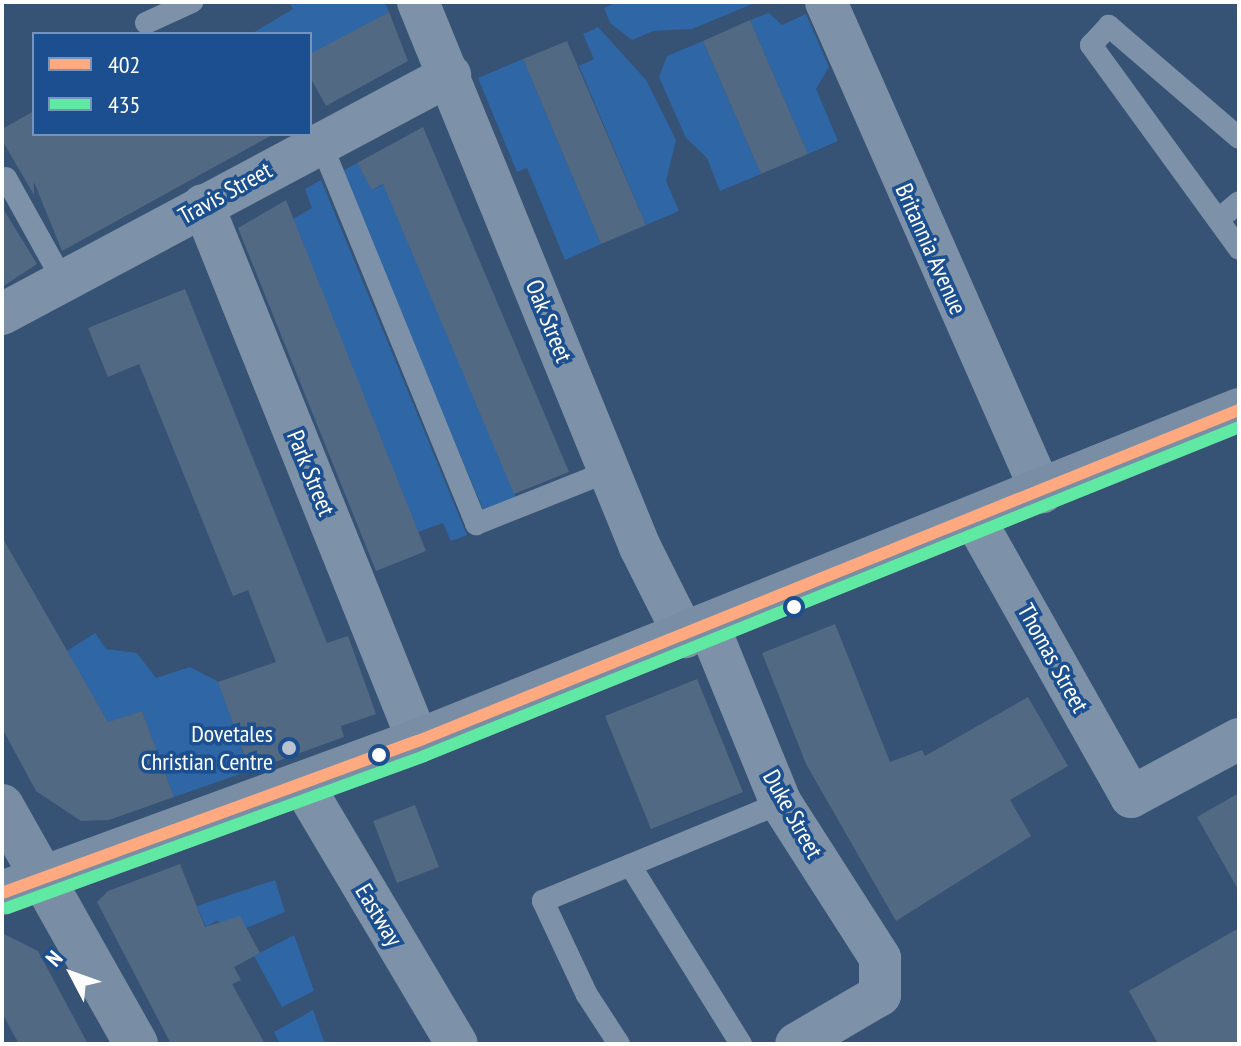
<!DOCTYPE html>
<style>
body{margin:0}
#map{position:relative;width:1241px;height:1046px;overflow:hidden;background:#365274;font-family:"PT Sans Narrow",sans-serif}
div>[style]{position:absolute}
.green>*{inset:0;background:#2f66a5}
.building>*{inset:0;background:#526984}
.lane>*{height:22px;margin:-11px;padding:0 11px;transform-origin:11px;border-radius:11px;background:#7d92a8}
.street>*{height:42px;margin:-21px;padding:0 21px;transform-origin:21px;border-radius:21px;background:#7d92a8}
.secondary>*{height:44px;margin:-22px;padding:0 22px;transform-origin:22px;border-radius:22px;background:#798da4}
.bus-1>*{height:12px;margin:-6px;padding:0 6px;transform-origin:6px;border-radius:6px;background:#ffa980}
.bus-2>*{height:12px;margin:-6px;padding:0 6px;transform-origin:6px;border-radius:6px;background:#60e9a3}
.dots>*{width:22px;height:22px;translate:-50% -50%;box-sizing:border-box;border:4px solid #1b4f8f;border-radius:50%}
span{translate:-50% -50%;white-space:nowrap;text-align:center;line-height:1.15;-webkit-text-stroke:7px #1b4f8f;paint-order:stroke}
.street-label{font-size:24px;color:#fff}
.poi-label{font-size:24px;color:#fff}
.right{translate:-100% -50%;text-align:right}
.frame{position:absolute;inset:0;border:4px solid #fff;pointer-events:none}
.legend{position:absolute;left:32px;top:32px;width:280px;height:104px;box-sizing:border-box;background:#1b4f8f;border:2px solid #7695bc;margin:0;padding:10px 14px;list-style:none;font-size:24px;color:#fff}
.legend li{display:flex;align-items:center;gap:16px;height:40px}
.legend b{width:40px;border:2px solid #7695bc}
.north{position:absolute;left:32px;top:934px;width:80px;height:80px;-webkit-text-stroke:6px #1b4f8f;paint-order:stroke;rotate:311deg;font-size:22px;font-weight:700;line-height:32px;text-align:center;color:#fff}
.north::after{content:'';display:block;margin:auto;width:28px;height:36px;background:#fff;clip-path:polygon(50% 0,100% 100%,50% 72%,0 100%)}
</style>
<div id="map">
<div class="green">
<div style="clip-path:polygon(289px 2px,385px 2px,389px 12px,310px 55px,310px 34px,251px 34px,293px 9px)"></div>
<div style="clip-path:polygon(618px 2px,757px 2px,692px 29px,653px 31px,632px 40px,610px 23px,604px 8px)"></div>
<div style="clip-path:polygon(769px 13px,782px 25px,806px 14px,829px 67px,816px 89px,838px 141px,808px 154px,750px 20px)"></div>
<div style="clip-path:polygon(598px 27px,646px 80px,676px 140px,666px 181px,679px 211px,646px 225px,579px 66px,594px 59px,583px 34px)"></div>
<div style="clip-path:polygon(703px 41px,761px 174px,720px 191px,707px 158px,686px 138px,659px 77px,667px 56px)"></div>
<div style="clip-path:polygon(523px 59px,601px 244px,565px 260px,527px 168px,517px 172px,478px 78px)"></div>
<div style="clip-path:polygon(357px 163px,373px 190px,391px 180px,391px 202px,517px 500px,485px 514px,341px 172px)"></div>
<div style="clip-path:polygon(321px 180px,467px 535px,451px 541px,443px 523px,418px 532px,293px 219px,312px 208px,305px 189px)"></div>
<div style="clip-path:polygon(95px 633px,106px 649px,137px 653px,156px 678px,190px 667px,219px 682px,249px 771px,174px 797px,142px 711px,108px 722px,67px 651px)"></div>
<div style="clip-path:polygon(275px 880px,285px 912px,246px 928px,216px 921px,206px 927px,197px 906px)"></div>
<div style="clip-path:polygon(294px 935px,314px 991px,282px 1007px,254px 956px)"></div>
<div style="clip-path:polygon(313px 1010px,325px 1044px,280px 1044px,274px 1032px)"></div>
</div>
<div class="building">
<div style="clip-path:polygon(389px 12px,408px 61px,326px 106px,310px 77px,310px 54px)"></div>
<div style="clip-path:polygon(750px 20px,808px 154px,761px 174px,703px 41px)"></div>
<div style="clip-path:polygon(567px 41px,646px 225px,601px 244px,523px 59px)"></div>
<div style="clip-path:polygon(34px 111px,34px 134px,274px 134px,62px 251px,34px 182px,34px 195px,2px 140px,2px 129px)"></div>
<div style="clip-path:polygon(423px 127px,569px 472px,514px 494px,383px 184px,372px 190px,357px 163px)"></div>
<div style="clip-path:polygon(286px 200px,426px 551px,376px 571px,238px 228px)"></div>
<div style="clip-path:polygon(2px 207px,37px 264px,2px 287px)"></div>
<div style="clip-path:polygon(185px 289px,327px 643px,348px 636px,376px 714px,341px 726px,344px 737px,250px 771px,218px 682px,276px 662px,248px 590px,233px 596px,139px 364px,108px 377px,88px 328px)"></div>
<div style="clip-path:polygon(2px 537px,108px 722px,142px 711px,174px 797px,109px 820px,81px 821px,36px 791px,2px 728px)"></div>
<div style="clip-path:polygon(835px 624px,890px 762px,922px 750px,925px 756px,1028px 697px,1068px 766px,1010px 800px,1031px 836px,896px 921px,806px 764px,762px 653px)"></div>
<div style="clip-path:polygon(697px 679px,743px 792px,651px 829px,605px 716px)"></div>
<div style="clip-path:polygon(1239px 793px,1239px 891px,1197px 817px)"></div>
<div style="clip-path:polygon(415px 805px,439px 867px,397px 883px,373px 821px)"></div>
<div style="clip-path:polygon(180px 864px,205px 927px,240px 916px,260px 953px,234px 967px,241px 980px,232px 984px,265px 1044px,171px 1044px,97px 902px,108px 891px)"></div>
<div style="clip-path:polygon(1239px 928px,1239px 1044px,1158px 1044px,1129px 991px)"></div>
<div style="clip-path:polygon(2px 933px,38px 951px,88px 1044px,19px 1044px,2px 1013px)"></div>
</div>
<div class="lane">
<div style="left:146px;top:23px;width:51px;rotate:-24.5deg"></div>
<div style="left:1239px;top:138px;width:172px;rotate:-139.3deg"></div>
<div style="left:1109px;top:26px;width:26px;rotate:133deg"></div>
<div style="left:1091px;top:45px;width:252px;rotate:54deg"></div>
<div style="left:320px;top:141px;width:414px;rotate:67.8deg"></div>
<div style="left:476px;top:524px;width:143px;rotate:-21.7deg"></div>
<div style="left:6px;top:178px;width:118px;rotate:61deg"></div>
<div style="left:1219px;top:219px;width:26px;rotate:-40deg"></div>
<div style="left:630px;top:865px;width:211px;rotate:58.2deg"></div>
<div style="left:619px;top:1044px;width:59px;rotate:-123.1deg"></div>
<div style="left:587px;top:995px;width:104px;rotate:-115.1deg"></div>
<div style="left:543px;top:901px;width:257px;rotate:-22.4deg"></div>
</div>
<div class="street">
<div style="left:418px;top:2px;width:588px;rotate:67.84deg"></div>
<div style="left:640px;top:547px;width:101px;rotate:63.4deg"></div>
<div style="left:826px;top:2px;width:536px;rotate:66.25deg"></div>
<div style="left:203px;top:205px;width:578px;rotate:68.14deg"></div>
<div style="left:2px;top:314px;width:508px;rotate:-28.08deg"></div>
<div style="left:975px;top:520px;width:318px;rotate:60.6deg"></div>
<div style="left:1131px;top:797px;width:123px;rotate:-28.2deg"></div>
<div style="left:709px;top:627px;width:190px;rotate:67.8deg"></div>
<div style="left:781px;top:803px;width:184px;rotate:57.4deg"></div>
<div style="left:880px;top:958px;width:37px;rotate:90deg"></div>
<div style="left:880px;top:995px;width:97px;rotate:149.7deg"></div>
<div style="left:303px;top:785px;width:301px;rotate:59.3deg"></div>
</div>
<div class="secondary">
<div style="left:2px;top:806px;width:273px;rotate:60.6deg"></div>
<div style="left:2px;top:893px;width:443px;rotate:-20.1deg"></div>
<div style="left:418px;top:741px;width:885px;rotate:-21.96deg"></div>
</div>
<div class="bus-1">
<div style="left:2px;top:893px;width:443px;rotate:-20.1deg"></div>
<div style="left:418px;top:741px;width:885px;rotate:-21.96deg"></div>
</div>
<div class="bus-2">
<div style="left:7px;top:908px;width:444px;rotate:-20deg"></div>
<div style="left:424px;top:756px;width:879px;rotate:-21.98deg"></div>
</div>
<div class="dots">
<div style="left:794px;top:607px;background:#fff"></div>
<div style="left:289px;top:748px;background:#b9c2ce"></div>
<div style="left:379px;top:755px;background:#fff"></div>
</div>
<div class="street-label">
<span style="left:225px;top:193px;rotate:-29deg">Travis Street</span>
<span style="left:931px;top:249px;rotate:66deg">Britannia Avenue</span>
<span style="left:549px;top:321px;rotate:68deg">Oak Street</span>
<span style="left:311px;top:473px;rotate:68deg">Park Street</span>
<span style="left:1053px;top:658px;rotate:61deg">Thomas Street</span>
<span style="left:793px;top:814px;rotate:61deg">Duke Street</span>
<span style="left:379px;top:915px;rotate:59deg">Eastway</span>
</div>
<div class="poi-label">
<span class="right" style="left:273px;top:748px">Dovetales<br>Christian Centre</span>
</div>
<div class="frame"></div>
<ul class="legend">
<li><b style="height:10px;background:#ffa980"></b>402</li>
<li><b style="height:10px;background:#60e9a3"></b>435</li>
</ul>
<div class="north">N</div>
</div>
